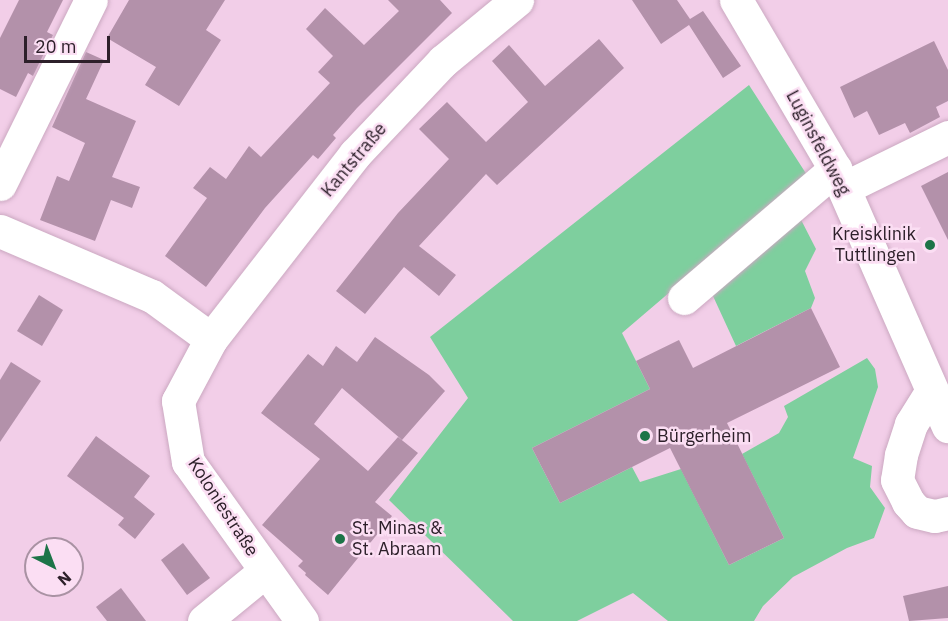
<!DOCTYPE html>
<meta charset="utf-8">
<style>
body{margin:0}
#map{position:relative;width:948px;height:621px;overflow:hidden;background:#f2cee8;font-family:"IBM Plex Sans",sans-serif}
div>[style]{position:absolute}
.green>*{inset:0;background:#7ecf9e}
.building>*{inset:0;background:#b391aa}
.roads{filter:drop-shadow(0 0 2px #cba8c1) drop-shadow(0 0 2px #cba8c1)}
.minor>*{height:33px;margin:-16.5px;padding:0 16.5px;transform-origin:16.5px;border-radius:16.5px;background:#fff}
.dots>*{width:16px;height:16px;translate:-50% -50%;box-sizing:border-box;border:3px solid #fbdef3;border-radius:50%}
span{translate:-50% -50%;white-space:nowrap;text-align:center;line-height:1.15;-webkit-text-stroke:5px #fbdef3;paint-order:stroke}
.street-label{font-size:18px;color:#2d202a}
.poi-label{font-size:18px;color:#2d202a}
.right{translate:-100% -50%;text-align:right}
.left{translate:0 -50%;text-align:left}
.north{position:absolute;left:24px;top:537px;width:60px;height:60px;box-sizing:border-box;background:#fbdef3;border:2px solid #a992a3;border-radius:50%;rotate:138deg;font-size:16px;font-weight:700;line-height:24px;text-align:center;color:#2d202a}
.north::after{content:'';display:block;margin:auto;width:21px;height:27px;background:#1d7448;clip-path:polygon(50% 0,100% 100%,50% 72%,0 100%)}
.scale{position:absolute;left:24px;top:36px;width:86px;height:27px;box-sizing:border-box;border:3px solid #2d202a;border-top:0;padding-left:8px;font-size:18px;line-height:21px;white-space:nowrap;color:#2d202a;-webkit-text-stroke:4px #fbdef3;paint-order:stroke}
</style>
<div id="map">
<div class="green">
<div style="clip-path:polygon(749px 85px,807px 175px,622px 333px,650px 389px,532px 448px,560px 503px,632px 467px,640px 482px,681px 469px,729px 565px,784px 538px,742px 454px,779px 433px,788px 417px,784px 406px,867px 358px,875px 369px,878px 387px,853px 458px,872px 466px,870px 487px,885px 508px,874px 538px,847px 548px,793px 577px,763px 606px,754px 621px,668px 621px,633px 593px,577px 621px,513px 621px,389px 500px,468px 398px,430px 337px)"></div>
<div style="clip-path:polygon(795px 208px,816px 249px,805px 271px,815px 298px,811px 308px,736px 346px,707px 283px)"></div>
</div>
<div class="building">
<div style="clip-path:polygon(19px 0,63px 0,47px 32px,53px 35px,33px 76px,28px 73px,16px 97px,0 89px,0 38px)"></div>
<div style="clip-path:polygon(129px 0,225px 0,206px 30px,221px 40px,179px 106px,145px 85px,156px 67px,107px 38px)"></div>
<div style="clip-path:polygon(388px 0,440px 0,452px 13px,357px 108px,333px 135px,336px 138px,318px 159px,313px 155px,265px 208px,206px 287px,165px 256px,207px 198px,193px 188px,210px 167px,226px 179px,249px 146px,261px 157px,330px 83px,318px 72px,333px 56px,306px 29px,325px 8px,364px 45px,399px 11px)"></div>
<div style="clip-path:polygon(632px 0,677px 0,690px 19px,703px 11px,741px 66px,723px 78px,689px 25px,661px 44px)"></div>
<div style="clip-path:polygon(599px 39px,624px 68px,497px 185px,486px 174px,419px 246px,456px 275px,439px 296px,404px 267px,365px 314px,336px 291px,398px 213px,449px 159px,419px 129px,447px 102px,486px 142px,528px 102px,492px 61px,509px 45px,545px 86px)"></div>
<div style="clip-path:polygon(934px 41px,948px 70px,948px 101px,936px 107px,940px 117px,910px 133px,905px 123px,879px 135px,867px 111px,854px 118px,840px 87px)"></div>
<div style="clip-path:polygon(86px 52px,104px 60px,86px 99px,136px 121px,112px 177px,140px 187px,132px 208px,111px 200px,95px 241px,40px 220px,57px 176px,69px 181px,85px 143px,52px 127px)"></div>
<div style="clip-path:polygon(948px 172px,948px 240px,921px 186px)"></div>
<div style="clip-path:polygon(39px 295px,63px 310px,42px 346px,17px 331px)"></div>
<div style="clip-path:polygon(811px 308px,840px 367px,727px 423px,784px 538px,729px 565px,670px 448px,560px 503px,532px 448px,650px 389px,636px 361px,679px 340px,693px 368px)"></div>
<div style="clip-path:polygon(375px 337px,429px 375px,445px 391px,402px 440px,342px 388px,314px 424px,368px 471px,398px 437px,418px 453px,375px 502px,392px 516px,328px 595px,305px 575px,306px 573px,298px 566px,303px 561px,262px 525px,320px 459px,261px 413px,308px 354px,323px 366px,336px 346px,357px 362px)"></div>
<div style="clip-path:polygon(11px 362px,41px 381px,0 442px,0 380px)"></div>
<div style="clip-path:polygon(96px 436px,150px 476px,134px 497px,155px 514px,135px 539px,118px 525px,124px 518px,67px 476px)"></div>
<div style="clip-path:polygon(183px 543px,210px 578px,187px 595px,161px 560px)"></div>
<div style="clip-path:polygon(948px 586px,948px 618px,909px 621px,903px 596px)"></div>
<div style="clip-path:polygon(121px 588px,146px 621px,107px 621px,96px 607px)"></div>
</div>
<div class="roads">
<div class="minor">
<div style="left:736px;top:0;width:196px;rotate:59.6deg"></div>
<div style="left:835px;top:169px;width:281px;rotate:66.3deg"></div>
<div style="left:0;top:184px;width:205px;rotate:-63.7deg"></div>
<div style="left:844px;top:188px;width:116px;rotate:-26.1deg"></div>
<div style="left:0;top:231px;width:165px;rotate:23.2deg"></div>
<div style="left:152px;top:296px;width:73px;rotate:36.1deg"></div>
<div style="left:684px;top:298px;width:199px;rotate:-40.5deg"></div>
<div style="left:931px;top:392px;width:38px;rotate:122deg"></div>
<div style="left:911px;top:424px;width:33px;rotate:108deg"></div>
<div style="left:901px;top:455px;width:25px;rotate:99deg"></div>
<div style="left:897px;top:480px;width:25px;rotate:63deg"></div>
<div style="left:908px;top:502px;width:13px;rotate:48deg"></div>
<div style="left:917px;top:512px;width:18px;rotate:13deg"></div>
<div style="left:935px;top:516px;width:13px;rotate:-13deg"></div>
<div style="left:204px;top:621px;width:79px;rotate:-39.3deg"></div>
<div style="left:302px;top:621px;width:196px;rotate:-125.6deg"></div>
<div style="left:188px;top:462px;width:62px;rotate:-99.3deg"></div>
<div style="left:178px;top:401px;width:70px;rotate:-62deg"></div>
<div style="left:211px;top:339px;width:234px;rotate:-52.1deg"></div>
<div style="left:355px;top:154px;width:128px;rotate:-46.6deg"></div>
<div style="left:443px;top:61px;width:96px;rotate:-39.5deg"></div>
</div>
</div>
<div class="dots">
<div style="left:930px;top:245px;background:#1d7448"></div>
<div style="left:645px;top:436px;background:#1d7448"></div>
<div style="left:340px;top:539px;background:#1d7448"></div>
</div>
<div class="street-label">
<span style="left:818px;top:143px;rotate:62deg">Luginsfeldweg</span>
<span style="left:354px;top:160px;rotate:-50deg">Kantstraße</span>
<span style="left:223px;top:507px;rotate:57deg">Koloniestraße</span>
</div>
<div class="poi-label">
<span class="right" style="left:916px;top:245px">Kreisklinik<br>Tuttlingen</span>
<span class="left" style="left:657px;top:436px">Bürgerheim</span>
<span class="left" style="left:352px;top:539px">St. Minas &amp;<br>St. Abraam</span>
</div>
<div class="north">N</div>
<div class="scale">20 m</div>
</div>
